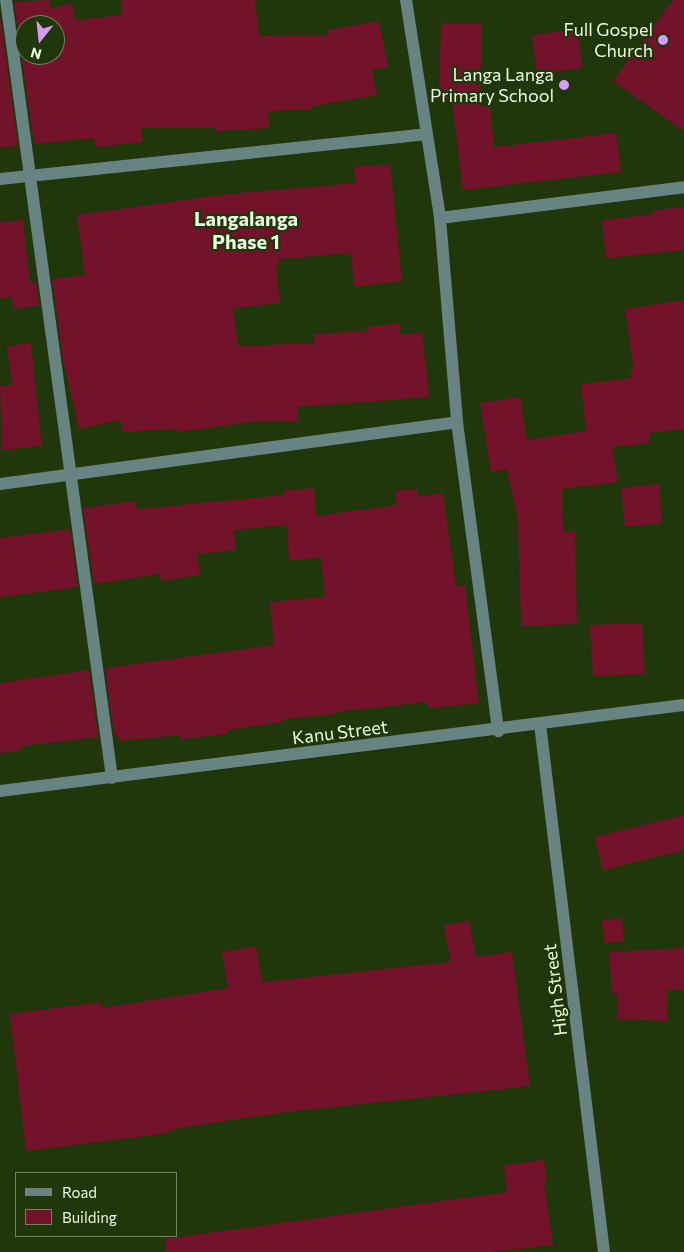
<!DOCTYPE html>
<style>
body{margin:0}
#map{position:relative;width:684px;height:1252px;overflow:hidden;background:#20360b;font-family:Commissioner,sans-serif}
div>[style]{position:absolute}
.building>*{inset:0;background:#73122b}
.minor>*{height:12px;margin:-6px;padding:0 6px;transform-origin:6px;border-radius:6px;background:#678382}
.dots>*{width:14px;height:14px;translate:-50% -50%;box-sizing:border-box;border:2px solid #20360b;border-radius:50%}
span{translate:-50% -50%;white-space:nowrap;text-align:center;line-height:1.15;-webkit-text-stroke:4.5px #20360b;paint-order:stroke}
.poi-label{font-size:18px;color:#eaf9e0}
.right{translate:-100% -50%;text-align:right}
.street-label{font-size:18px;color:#eaf9e0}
.quarter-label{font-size:20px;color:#eaf9e0;font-weight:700}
.legend{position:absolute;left:15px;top:1172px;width:162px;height:65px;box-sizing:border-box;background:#20360b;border:1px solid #718460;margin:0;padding:6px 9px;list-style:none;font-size:15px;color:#eaf9e0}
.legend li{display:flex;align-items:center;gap:10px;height:25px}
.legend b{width:25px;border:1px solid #718460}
.north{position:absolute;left:15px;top:15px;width:50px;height:50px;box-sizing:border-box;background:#20360b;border:1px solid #718460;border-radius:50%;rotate:196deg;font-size:14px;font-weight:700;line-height:20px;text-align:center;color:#eaf9e0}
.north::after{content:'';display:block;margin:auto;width:18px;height:22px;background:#d79bf9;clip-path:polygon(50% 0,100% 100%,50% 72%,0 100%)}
</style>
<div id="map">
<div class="building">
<div style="clip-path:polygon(evenodd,49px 0,50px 8px,72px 4px,75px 20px,121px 15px,121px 0,255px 0,259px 36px,328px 35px,327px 30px,379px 21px,388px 67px,372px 70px,377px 95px,312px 106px,312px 110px,268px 111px,269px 128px,215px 131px,215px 128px,141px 128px,143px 142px,95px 147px,94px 138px,34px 144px,14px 2px,49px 0,25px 25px,55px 25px,55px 55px,25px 55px,25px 25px)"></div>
<div style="clip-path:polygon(673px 0,684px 0,684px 131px,613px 81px)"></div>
<div style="clip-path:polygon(0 16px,18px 146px,0 147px)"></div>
<div style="clip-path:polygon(441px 23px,482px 24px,480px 106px,490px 105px,494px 147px,616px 133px,621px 172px,463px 190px,452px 100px,439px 100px)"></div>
<div style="clip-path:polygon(578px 29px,582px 68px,537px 74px,532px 35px)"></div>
<div style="clip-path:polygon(390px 164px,402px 281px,354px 287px,351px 253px,278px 259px,279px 266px,276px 267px,280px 303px,233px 308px,238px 346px,315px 343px,314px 334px,367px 331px,366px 327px,399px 323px,401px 335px,422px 332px,429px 397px,297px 407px,298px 421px,258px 421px,178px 432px,178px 429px,122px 432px,121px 420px,79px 429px,63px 360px,52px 279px,85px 275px,77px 215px,227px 194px,356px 183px,354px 167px)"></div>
<div style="clip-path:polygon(684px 207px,684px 250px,606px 258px,602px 220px,655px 214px,654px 210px)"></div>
<div style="clip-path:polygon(23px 220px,30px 283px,36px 282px,39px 305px,14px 309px,12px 297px,0 299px,0 222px)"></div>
<div style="clip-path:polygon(684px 300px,684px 429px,649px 433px,650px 443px,612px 447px,618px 482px,562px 489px,563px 531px,575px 531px,577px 624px,521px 626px,518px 519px,507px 469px,491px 472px,480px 403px,520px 397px,527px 440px,586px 431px,581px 384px,631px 378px,630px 371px,634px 370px,625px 309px)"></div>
<div style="clip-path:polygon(31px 343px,42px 446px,2px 450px,0 386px,12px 385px,7px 346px)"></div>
<div style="clip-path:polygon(659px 484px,662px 523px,625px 527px,621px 488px)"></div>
<div style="clip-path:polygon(314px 488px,316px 516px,397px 505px,395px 491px,417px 489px,417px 497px,443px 493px,456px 586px,465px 585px,479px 703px,428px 708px,427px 702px,336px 712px,337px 714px,283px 719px,283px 722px,227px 730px,227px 734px,181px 739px,180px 735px,119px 741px,118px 735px,114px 735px,105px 668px,274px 645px,270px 602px,325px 597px,321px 558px,289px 560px,287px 525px,234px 530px,236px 550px,197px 554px,200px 575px,161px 581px,160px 574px,94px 584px,83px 508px,135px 501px,137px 509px,284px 495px,284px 490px)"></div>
<div style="clip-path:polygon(70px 529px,78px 587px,0 597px,0 538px)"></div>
<div style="clip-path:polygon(642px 623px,645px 674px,593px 676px,590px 625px)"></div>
<div style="clip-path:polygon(89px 670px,98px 737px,21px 746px,21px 751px,0 753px,0 683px)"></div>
<div style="clip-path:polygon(684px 815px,684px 850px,603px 870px,595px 837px)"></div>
<div style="clip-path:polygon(622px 918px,624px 941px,604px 943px,602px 920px)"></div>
<div style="clip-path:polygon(469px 921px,476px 957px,512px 952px,530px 1086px,287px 1112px,217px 1122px,169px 1130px,169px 1133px,26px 1151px,10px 1014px,101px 1002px,101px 1008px,228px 988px,222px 952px,256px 946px,262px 982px,451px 962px,444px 925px)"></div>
<div style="clip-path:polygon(684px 948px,684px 990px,668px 990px,667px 1021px,617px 1019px,618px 993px,612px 993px,609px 952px)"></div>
<div style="clip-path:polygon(544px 1160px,547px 1182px,544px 1182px,553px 1245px,489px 1252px,166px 1252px,165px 1239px,507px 1192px,504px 1165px)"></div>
</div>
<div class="minor">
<div style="left:6px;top:0;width:785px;rotate:82.24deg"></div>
<div style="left:406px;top:0;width:221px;rotate:81.1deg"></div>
<div style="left:440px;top:218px;width:205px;rotate:85.2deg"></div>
<div style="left:457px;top:422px;width:312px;rotate:82.4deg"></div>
<div style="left:0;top:179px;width:428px;rotate:-6deg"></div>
<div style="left:440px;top:218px;width:246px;rotate:-7.2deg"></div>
<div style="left:0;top:484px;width:461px;rotate:-7.7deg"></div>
<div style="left:540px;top:724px;width:532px;rotate:83.09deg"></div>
<div style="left:0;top:791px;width:689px;rotate:-7.17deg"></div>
</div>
<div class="dots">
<div style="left:663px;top:40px;background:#d79bf9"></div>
<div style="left:564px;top:85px;background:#d79bf9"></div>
</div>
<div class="poi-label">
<span class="right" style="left:653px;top:40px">Full Gospel<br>Church</span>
<span class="right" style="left:554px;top:85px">Langa Langa<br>Primary School</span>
</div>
<div class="street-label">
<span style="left:340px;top:732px;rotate:-7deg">Kanu Street</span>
<span style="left:555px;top:990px;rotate:-97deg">High Street</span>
</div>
<div class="quarter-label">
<span style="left:246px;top:230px">Langalanga<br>Phase 1</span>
</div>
<ul class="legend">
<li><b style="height:6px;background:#678382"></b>Road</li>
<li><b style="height:14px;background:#73122b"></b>Building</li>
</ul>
<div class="north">N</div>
</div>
